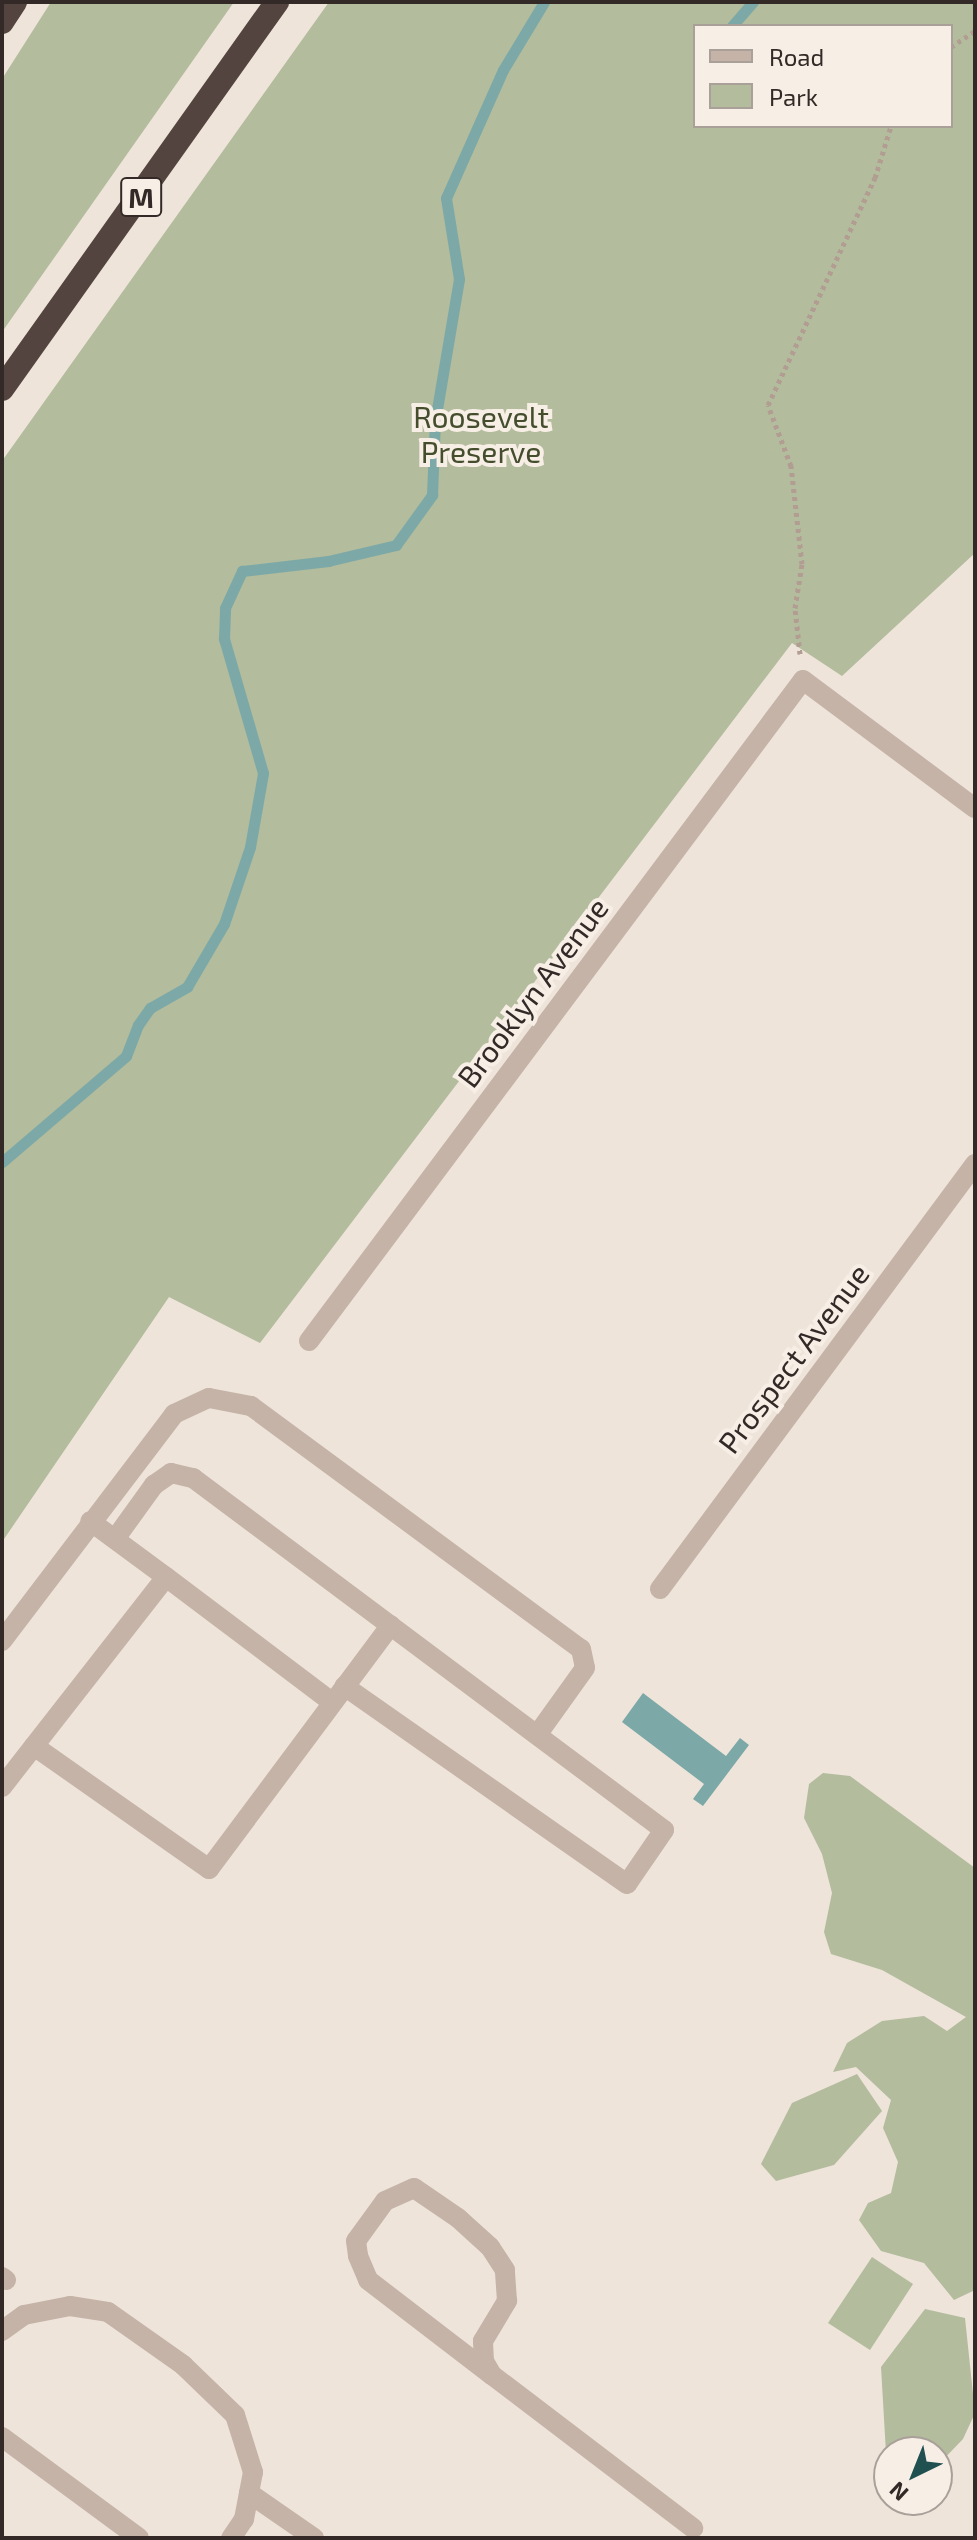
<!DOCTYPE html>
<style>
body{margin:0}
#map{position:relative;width:977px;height:2540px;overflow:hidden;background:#eee4da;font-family:"Exo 2",sans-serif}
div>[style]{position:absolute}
.green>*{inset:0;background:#b3bc9c}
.water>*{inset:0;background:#7ca9a7}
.stream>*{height:11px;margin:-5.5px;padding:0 5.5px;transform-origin:5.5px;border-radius:5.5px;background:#7ca9a7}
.path>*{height:5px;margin-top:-2.5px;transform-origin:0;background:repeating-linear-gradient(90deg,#b19d92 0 4px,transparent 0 8px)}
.service>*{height:20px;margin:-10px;padding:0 10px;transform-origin:10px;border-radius:10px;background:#c5b3a7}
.minor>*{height:20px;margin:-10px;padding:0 10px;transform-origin:10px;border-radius:10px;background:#c5b3a7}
.tertiary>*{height:20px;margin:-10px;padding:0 10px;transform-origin:10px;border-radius:10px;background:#c5b3a7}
.motorway>*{height:24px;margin:-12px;padding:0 12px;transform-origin:12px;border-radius:12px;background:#53443f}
span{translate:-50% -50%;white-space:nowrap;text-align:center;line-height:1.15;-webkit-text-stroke:8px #f7eee6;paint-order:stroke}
.shield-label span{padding:2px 6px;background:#f7eee6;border:2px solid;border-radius:6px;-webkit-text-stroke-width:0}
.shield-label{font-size:28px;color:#332a27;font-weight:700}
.park-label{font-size:30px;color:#444e2d}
.street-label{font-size:30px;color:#332a27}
.frame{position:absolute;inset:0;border:4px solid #332a27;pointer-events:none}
.legend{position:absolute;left:693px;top:24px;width:260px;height:104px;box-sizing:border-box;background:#f7eee6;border:2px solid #a9a09a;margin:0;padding:10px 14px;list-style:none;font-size:24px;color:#332a27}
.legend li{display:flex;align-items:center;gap:16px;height:40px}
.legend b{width:40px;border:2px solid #a9a09a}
.north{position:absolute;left:873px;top:2436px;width:80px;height:80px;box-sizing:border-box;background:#f7eee6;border:2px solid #a9a09a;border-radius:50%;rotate:223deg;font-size:22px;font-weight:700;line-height:32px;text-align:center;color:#332a27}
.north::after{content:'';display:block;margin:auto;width:28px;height:36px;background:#215050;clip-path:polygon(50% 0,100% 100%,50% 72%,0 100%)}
</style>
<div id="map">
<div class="green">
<div style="clip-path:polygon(51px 2px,234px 2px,2px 332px,2px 79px)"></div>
<div style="clip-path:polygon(evenodd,329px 2px,975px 2px,975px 553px,842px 676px,792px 643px,260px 1343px,169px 1297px,2px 1542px,2px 461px,329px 2px,695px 26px,951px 26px,951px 126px,695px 126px,695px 26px)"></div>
<div style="clip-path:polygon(823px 1773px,850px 1776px,975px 1868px,975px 2290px,954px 2300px,924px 2263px,881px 2251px,859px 2220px,868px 2203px,891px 2193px,898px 2162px,883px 2128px,891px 2100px,856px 2067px,833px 2072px,847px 2043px,882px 2021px,924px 2016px,947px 2031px,966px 2017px,882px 1970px,831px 1954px,824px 1932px,832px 1893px,822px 1854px,804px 1818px,809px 1784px)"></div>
<div style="clip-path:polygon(857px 2074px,882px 2111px,834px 2165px,776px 2181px,761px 2164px,792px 2103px)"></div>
<div style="clip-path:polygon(872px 2257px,913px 2284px,870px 2350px,828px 2323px)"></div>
<div style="clip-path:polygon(925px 2309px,965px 2318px,975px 2413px,963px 2439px,937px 2466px,937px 2452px,889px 2452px,889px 2456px,886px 2453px,881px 2367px)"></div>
</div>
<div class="water">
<div style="clip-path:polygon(643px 1693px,726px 1756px,740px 1738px,749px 1745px,703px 1806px,693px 1799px,704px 1784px,622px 1722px)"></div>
</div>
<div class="stream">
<div style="left:732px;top:26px;width:32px;rotate:-49deg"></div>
<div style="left:2px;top:1162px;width:163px;rotate:-40.5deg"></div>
<div style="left:126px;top:1056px;width:33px;rotate:-69deg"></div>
<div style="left:138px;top:1025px;width:21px;rotate:-55deg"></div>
<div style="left:150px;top:1008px;width:43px;rotate:-29.6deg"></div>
<div style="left:187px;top:987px;width:73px;rotate:-59.6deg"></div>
<div style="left:224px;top:924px;width:81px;rotate:-71.3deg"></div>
<div style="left:250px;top:847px;width:75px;rotate:-80deg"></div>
<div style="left:263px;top:773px;width:140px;rotate:-106.2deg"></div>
<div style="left:224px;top:639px;width:31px;rotate:-88deg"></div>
<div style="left:225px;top:608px;width:41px;rotate:-65.3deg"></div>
<div style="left:242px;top:571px;width:87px;rotate:-6.6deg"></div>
<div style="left:328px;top:561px;width:70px;rotate:-13.2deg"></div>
<div style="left:396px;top:545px;width:62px;rotate:-54.2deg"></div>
<div style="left:432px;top:495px;width:74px;rotate:-87.7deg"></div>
<div style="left:435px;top:421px;width:144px;rotate:-80.4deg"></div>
<div style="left:459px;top:279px;width:82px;rotate:-99.1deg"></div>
<div style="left:446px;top:198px;width:140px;rotate:-66deg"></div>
<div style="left:503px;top:70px;width:79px;rotate:-58.9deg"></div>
</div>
<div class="path">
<div style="left:951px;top:47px;width:29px;rotate:-34deg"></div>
<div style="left:800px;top:654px;width:46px;rotate:-96.2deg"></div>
<div style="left:795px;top:608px;width:45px;rotate:-81deg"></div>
<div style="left:802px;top:564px;width:99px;rotate:-96.4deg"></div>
<div style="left:791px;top:466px;width:65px;rotate:-110.7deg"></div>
<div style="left:768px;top:405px;width:251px;rotate:-64.8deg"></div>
<div style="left:875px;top:178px;width:54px;rotate:-72.9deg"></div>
</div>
<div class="service">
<div style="left:115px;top:1539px;width:67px;rotate:-54.2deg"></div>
<div style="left:154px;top:1485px;width:21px;rotate:-35deg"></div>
<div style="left:171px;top:1473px;width:23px;rotate:13deg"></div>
<div style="left:193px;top:1478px;width:588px;rotate:36.77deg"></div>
<div style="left:664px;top:1830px;width:65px;rotate:124.4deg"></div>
<div style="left:627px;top:1884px;width:345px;rotate:-145deg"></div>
<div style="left:166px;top:1577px;width:208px;rotate:37deg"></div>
<div style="left:2px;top:1641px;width:285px;rotate:-52.8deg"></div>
<div style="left:174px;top:1414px;width:38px;rotate:-25deg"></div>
<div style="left:209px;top:1398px;width:43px;rotate:10.8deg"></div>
<div style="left:251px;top:1406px;width:410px;rotate:36.4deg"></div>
<div style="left:581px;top:1649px;width:19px;rotate:78deg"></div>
<div style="left:585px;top:1668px;width:82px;rotate:125.6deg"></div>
<div style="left:34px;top:1746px;width:214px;rotate:35.1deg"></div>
<div style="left:209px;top:1869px;width:304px;rotate:-53.3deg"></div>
<div style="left:2px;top:1787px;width:266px;rotate:-52deg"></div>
<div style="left:166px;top:1577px;width:94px;rotate:-143.6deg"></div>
<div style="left:2px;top:2277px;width:5px;rotate:37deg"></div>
<div style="left:2px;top:2331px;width:27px;rotate:-36deg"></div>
<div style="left:24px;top:2315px;width:47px;rotate:-11.1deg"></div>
<div style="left:70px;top:2306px;width:38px;rotate:9deg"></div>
<div style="left:108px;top:2312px;width:92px;rotate:35.2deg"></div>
<div style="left:183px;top:2365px;width:72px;rotate:43.9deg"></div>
<div style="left:235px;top:2415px;width:60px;rotate:72.5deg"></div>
<div style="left:253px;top:2472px;width:48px;rotate:100.8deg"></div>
<div style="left:244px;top:2519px;width:23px;rotate:124deg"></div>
<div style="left:492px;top:2375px;width:16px;rotate:-120deg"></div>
<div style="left:484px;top:2361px;width:20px;rotate:-93deg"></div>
<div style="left:483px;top:2341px;width:47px;rotate:-59deg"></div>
<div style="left:507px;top:2301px;width:31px;rotate:-94deg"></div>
<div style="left:505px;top:2270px;width:27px;rotate:-123deg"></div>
<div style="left:490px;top:2247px;width:43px;rotate:-137.8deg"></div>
<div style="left:458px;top:2218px;width:53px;rotate:-145.7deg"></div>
<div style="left:414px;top:2188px;width:32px;rotate:156deg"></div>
<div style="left:385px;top:2201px;width:49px;rotate:125.9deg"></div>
<div style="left:356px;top:2241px;width:15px;rotate:82deg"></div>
<div style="left:358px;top:2256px;width:26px;rotate:67deg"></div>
<div style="left:368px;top:2280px;width:156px;rotate:37.5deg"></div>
<div style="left:492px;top:2375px;width:253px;rotate:37.3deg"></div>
<div style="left:249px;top:2493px;width:79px;rotate:34.7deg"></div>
</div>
<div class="minor">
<div style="left:309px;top:1341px;width:825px;rotate:-53.23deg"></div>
<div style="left:803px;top:680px;width:214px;rotate:36.7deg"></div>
<div style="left:660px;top:1589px;width:529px;rotate:-53.46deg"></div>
</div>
<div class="tertiary">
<div style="left:2px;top:2437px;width:170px;rotate:36.4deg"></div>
</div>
<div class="motorway">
<div style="left:2px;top:22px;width:24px;rotate:-57deg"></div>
<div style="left:2px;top:389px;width:475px;rotate:-54.6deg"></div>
</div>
<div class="shield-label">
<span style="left:141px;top:197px">M</span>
</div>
<div class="park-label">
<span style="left:481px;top:433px">Roosevelt<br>Preserve</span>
</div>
<div class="street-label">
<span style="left:532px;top:992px;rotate:-53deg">Brooklyn Avenue</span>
<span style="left:793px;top:1358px;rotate:-53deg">Prospect Avenue</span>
</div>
<div class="frame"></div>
<ul class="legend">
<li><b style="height:10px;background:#c5b3a7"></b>Road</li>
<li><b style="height:22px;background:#b3bc9c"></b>Park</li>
</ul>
<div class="north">N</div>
</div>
